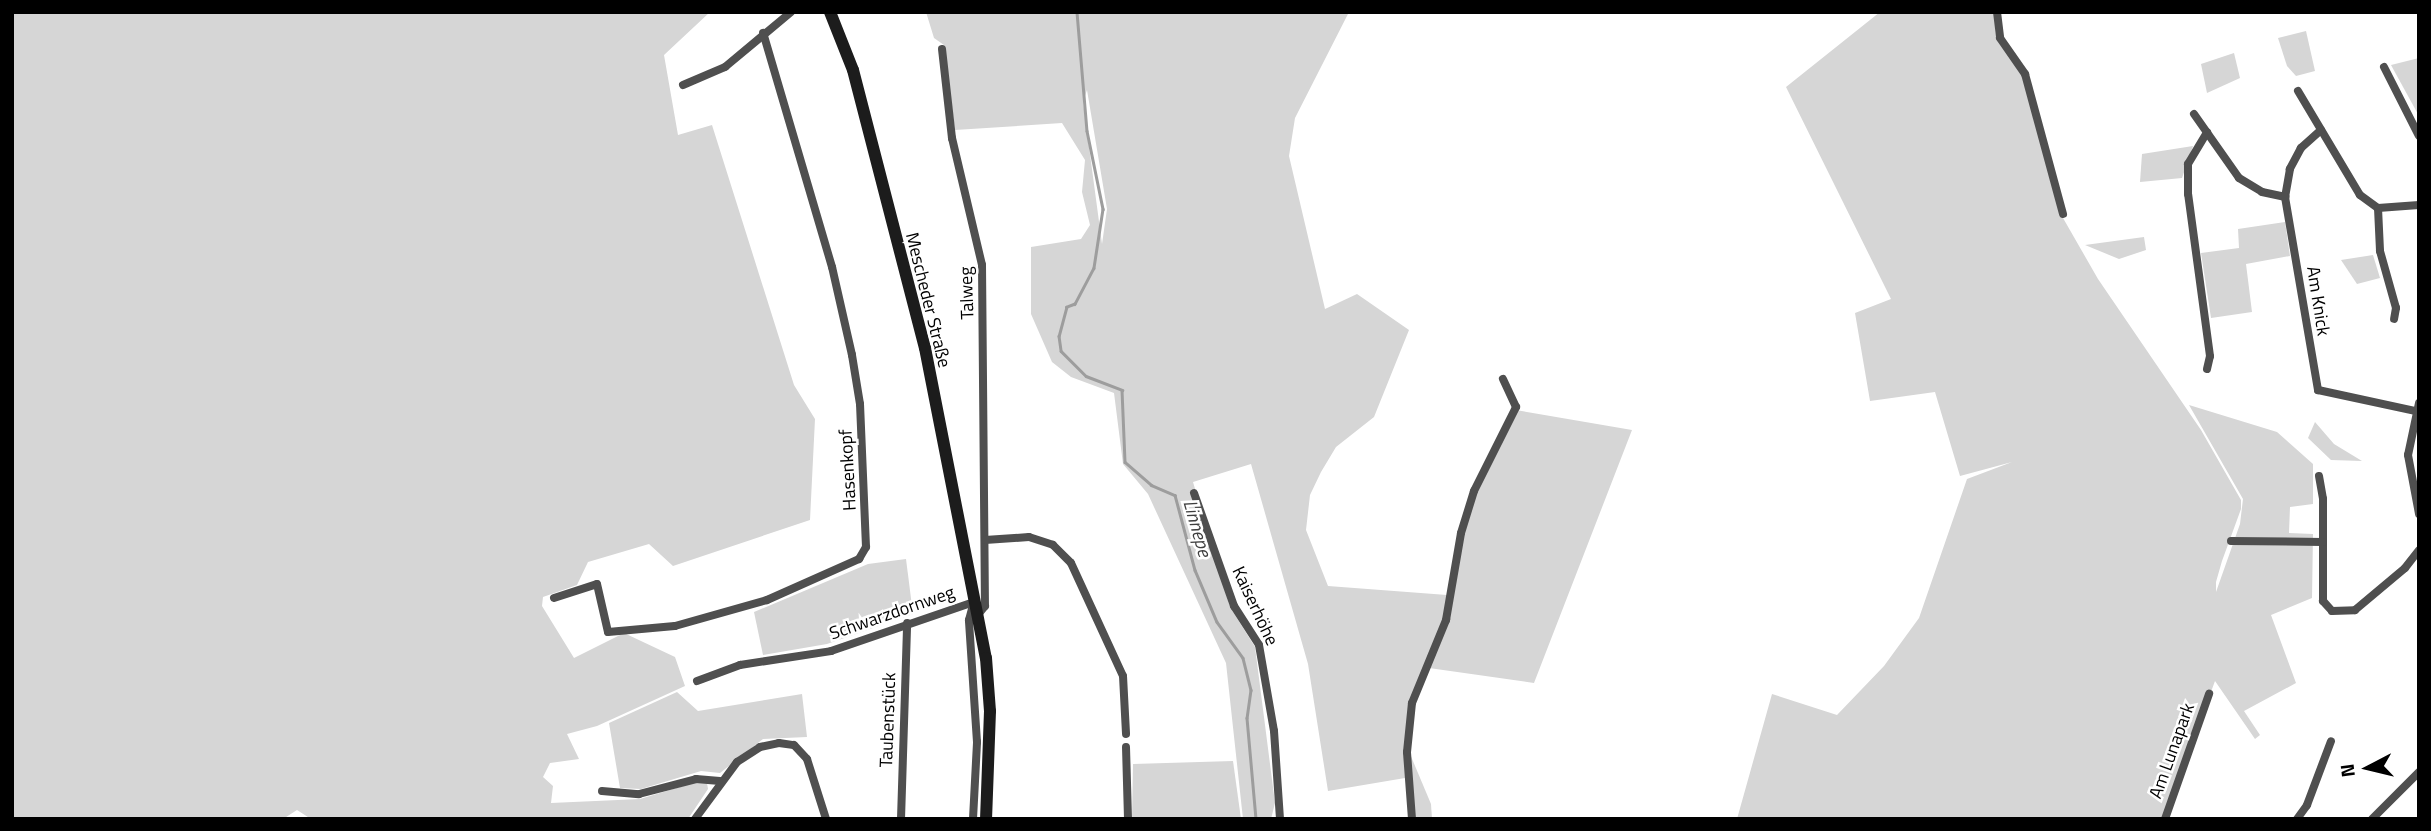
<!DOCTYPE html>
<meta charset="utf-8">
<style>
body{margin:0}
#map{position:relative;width:2431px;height:831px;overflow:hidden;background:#fff;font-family:"Titillium Web",sans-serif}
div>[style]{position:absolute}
.green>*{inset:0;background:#d6d6d6}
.stream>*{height:2.5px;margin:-1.25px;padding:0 1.25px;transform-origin:1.25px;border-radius:1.25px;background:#9d9d9d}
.minor>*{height:8px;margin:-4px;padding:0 4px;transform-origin:4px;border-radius:4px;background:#4f4f4f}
.secondary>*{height:12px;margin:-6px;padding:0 6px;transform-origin:6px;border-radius:6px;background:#1c1c1c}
span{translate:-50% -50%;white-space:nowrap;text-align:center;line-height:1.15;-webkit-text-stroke:5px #fff;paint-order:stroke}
.street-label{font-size:18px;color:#000}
.water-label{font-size:19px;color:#3e3e3e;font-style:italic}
.frame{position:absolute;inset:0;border:14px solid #000;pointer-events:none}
.north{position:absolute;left:2333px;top:733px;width:70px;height:70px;-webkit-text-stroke:5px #fff;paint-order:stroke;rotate:263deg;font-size:19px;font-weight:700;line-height:28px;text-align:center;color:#000}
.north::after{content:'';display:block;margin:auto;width:24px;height:32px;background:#000;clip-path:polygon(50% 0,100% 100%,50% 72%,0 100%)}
</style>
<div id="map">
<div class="green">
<div style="clip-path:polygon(12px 12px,710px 12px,664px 55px,678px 135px,712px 125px,794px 385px,815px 419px,810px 520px,673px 566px,649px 544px,588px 562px,577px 585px,543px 597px,542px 606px,574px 658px,624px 633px,675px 657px,685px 686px,597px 726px,567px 734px,579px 759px,550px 763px,543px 777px,553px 786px,551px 803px,640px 799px,700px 781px,707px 783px,708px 789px,688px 819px,311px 819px,297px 810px,283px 819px,12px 819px)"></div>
<div style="clip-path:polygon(evenodd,926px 12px,1349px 12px,1295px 118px,1289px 156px,1325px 309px,1357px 294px,1409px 330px,1374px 417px,1336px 447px,1321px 472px,1310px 495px,1306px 530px,1328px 586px,1447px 595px,1444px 618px,1410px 701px,1405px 778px,1328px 791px,1308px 664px,1251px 464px,1193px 482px,1230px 607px,1255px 647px,1275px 803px,1271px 819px,1243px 819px,1226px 663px,1148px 494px,1123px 464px,1114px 393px,1071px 377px,1052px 362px,1031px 314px,1031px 247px,1081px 239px,1090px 225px,1082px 192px,1085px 160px,1062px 123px,955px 130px,944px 45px,934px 38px,926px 12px,1087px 90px,1107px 209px,1102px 244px,1083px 102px,1087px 90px)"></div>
<div style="clip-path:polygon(1880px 12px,1994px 12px,1996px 35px,2022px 76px,2063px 218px,2098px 279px,2201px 430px,2241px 500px,2241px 509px,2222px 561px,2216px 582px,2216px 592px,2240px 524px,2243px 499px,2189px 405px,2277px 432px,2313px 464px,2313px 504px,2290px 507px,2289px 533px,2313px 534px,2312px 598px,2271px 615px,2296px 683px,2244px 711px,2260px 735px,2255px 739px,2215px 681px,2164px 819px,1737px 819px,1772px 694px,1837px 715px,1884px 666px,1919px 618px,1967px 479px,2012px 462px,1960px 476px,1935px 392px,1870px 401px,1855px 313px,1891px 299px,1786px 87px)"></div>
<div style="clip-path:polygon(2306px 31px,2315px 71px,2296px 76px,2287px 66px,2278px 38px)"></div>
<div style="clip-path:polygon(2234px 53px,2240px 78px,2207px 93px,2201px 64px)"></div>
<div style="clip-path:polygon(2419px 58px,2419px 116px,2391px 65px)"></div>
<div style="clip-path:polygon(2193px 146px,2182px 178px,2140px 182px,2142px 154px)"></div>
<div style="clip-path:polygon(2285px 222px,2290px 256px,2246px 264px,2252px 312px,2211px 318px,2201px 253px,2239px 248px,2238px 229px)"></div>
<div style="clip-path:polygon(2144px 237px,2146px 250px,2119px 259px,2085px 245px)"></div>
<div style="clip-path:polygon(2373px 255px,2380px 278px,2357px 284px,2341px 260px)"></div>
<div style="clip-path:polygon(1516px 410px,1632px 430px,1534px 683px,1429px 668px,1449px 614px,1458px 555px,1478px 487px)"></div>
<div style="clip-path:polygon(2315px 422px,2334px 444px,2362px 461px,2331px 460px,2308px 438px)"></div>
<div style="clip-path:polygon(906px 559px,913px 614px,827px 644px,763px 655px,754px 612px,868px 564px)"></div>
<div style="clip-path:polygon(677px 692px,698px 711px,802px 694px,807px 737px,763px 739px,720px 773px,701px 771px,641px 789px,620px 788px,609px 723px)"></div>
<div style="clip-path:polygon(1410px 754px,1431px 804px,1432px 819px,1415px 819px)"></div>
<div style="clip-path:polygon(1233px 761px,1241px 819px,1132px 819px,1133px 764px)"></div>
</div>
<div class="stream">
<div style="left:1077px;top:12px;width:119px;rotate:85.2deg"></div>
<div style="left:1087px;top:131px;width:80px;rotate:78.4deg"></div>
<div style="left:1103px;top:209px;width:60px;rotate:98.7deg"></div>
<div style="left:1094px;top:268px;width:41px;rotate:117.8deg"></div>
<div style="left:1075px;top:304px;width:9px;rotate:159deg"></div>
<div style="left:1067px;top:307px;width:30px;rotate:105deg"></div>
<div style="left:1059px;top:336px;width:15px;rotate:82deg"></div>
<div style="left:1061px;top:351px;width:35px;rotate:45deg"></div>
<div style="left:1086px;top:376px;width:39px;rotate:21deg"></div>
<div style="left:1122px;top:390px;width:72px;rotate:87.6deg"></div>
<div style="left:1125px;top:462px;width:35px;rotate:41deg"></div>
<div style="left:1151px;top:485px;width:26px;rotate:23deg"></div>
<div style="left:1175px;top:495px;width:78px;rotate:75.1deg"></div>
<div style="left:1195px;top:570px;width:56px;rotate:67.1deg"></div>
<div style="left:1217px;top:622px;width:44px;rotate:54.2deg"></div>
<div style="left:1243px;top:658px;width:33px;rotate:76deg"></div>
<div style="left:1251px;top:690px;width:28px;rotate:98deg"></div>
<div style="left:1247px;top:718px;width:101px;rotate:84.9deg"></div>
</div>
<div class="minor">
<div style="left:1997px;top:12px;width:26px;rotate:83deg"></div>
<div style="left:2000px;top:38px;width:44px;rotate:55.2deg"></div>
<div style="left:2025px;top:74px;width:145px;rotate:74.8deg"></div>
<div style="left:942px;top:49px;width:90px;rotate:83.6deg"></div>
<div style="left:952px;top:138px;width:130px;rotate:76.7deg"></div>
<div style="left:982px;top:265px;width:341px;rotate:89.5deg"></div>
<div style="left:985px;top:606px;width:13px;rotate:129deg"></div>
<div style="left:2384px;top:67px;width:77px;rotate:63.1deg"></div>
<div style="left:683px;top:85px;width:46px;rotate:-23.2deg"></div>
<div style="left:725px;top:67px;width:86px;rotate:-39.8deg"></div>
<div style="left:2298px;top:91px;width:121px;rotate:59.2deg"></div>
<div style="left:2360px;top:195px;width:22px;rotate:36deg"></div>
<div style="left:2378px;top:208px;width:41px;rotate:-4.2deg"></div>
<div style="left:2194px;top:114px;width:78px;rotate:54.9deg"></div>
<div style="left:2239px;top:178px;width:27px;rotate:31deg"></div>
<div style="left:2262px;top:192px;width:24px;rotate:12deg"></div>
<div style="left:2321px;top:130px;width:27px;rotate:138deg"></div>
<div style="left:2301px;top:148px;width:24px;rotate:118deg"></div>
<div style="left:2290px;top:169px;width:28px;rotate:100deg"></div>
<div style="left:2285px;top:197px;width:196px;rotate:80.3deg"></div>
<div style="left:2318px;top:390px;width:99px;rotate:12.2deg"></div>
<div style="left:2378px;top:208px;width:43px;rotate:87.3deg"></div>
<div style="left:2380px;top:251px;width:59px;rotate:74.3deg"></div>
<div style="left:2396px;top:308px;width:11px;rotate:100deg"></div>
<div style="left:2207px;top:369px;width:13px;rotate:-77deg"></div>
<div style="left:2210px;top:356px;width:163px;rotate:-97.7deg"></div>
<div style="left:2188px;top:194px;width:30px;rotate:-90deg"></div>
<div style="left:2188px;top:164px;width:37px;rotate:-59deg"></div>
<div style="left:2419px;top:403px;width:53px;rotate:101.9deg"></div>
<div style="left:2408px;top:455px;width:60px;rotate:79.4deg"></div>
<div style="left:2319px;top:476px;width:23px;rotate:80deg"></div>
<div style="left:2323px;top:499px;width:102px;rotate:90deg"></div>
<div style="left:2323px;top:601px;width:13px;rotate:48deg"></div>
<div style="left:2332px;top:611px;width:23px;rotate:-2deg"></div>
<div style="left:2355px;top:610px;width:65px;rotate:-40deg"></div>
<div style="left:2405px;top:568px;width:23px;rotate:-52deg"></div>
<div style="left:1194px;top:493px;width:120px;rotate:70.5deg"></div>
<div style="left:1234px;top:606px;width:46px;rotate:57.3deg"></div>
<div style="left:1259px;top:645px;width:87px;rotate:80.1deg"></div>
<div style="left:1274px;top:731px;width:88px;rotate:86.1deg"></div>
<div style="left:985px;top:540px;width:44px;rotate:-3.9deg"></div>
<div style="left:1029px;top:537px;width:25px;rotate:18deg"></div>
<div style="left:1053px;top:545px;width:25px;rotate:45deg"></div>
<div style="left:1071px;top:563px;width:124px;rotate:65.3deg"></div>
<div style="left:1123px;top:676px;width:58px;rotate:87deg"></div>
<div style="left:2231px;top:541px;width:92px;rotate:0.6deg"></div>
<div style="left:554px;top:598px;width:45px;rotate:-18deg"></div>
<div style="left:597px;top:584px;width:49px;rotate:77.1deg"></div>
<div style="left:608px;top:632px;width:67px;rotate:-5.1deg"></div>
<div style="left:675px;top:626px;width:96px;rotate:-15.8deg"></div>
<div style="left:767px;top:600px;width:101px;rotate:-24deg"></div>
<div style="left:859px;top:559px;width:14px;rotate:-60deg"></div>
<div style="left:866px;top:547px;width:143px;rotate:-92.4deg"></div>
<div style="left:860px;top:404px;width:50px;rotate:-99.3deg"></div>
<div style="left:852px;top:355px;width:90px;rotate:-102.8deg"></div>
<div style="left:832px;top:267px;width:244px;rotate:-106.4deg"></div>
<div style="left:697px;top:681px;width:46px;rotate:-20.4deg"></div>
<div style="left:740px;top:665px;width:92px;rotate:-8.7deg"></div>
<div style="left:831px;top:651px;width:151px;rotate:-18.9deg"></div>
<div style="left:1126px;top:747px;width:72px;rotate:88.4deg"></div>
<div style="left:602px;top:791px;width:37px;rotate:5deg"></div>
<div style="left:639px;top:794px;width:59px;rotate:-14.7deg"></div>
<div style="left:696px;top:779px;width:24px;rotate:5deg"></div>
<div style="left:695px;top:819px;width:71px;rotate:-53.6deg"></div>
<div style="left:737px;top:762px;width:27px;rotate:-33deg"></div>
<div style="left:760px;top:747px;width:19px;rotate:-12deg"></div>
<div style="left:779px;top:743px;width:15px;rotate:8deg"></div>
<div style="left:794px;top:745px;width:19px;rotate:47deg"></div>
<div style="left:807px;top:759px;width:63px;rotate:72.4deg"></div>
<div style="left:901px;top:819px;width:196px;rotate:-88.2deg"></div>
<div style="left:973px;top:819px;width:77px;rotate:-87deg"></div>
<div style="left:977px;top:742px;width:122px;rotate:-93.8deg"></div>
<div style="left:969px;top:620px;width:16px;rotate:-75deg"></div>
<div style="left:1412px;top:819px;width:67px;rotate:-94.3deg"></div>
<div style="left:1407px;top:752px;width:49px;rotate:-84.2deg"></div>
<div style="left:1412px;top:703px;width:90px;rotate:-67.7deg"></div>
<div style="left:1446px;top:620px;width:88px;rotate:-80.2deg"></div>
<div style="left:1461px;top:533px;width:44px;rotate:-72.8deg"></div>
<div style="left:1474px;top:491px;width:94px;rotate:-63.4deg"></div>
<div style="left:1516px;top:407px;width:31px;rotate:-115deg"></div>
<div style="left:2165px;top:819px;width:133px;rotate:-70.6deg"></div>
<div style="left:2297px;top:819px;width:17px;rotate:-54deg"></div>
<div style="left:2307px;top:805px;width:68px;rotate:-69.4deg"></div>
<div style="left:2372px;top:819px;width:66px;rotate:-45deg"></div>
</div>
<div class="secondary">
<div style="left:830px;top:12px;width:62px;rotate:68.4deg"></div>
<div style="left:853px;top:70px;width:287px;rotate:75.5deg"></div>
<div style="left:925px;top:348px;width:316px;rotate:78.9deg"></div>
<div style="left:986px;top:658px;width:53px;rotate:85.7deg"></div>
<div style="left:990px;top:711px;width:108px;rotate:92.1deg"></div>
</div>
<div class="street-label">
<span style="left:967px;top:293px;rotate:-92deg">Talweg</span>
<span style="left:928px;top:300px;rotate:76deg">Mescheder Straße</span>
<span style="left:2318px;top:301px;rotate:81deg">Am Knick</span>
<span style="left:848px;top:470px;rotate:-93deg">Hasenkopf</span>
<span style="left:1255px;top:606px;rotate:65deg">Kaiserhöhe</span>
<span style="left:892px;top:613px;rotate:-19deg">Schwarzdornweg</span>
<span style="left:888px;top:720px;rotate:-88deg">Taubenstück</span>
<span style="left:2172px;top:751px;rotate:-70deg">Am Lunapark</span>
</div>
<div class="water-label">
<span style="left:1198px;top:528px;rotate:74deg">Linnepe</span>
</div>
<div class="frame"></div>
<div class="north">N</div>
</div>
